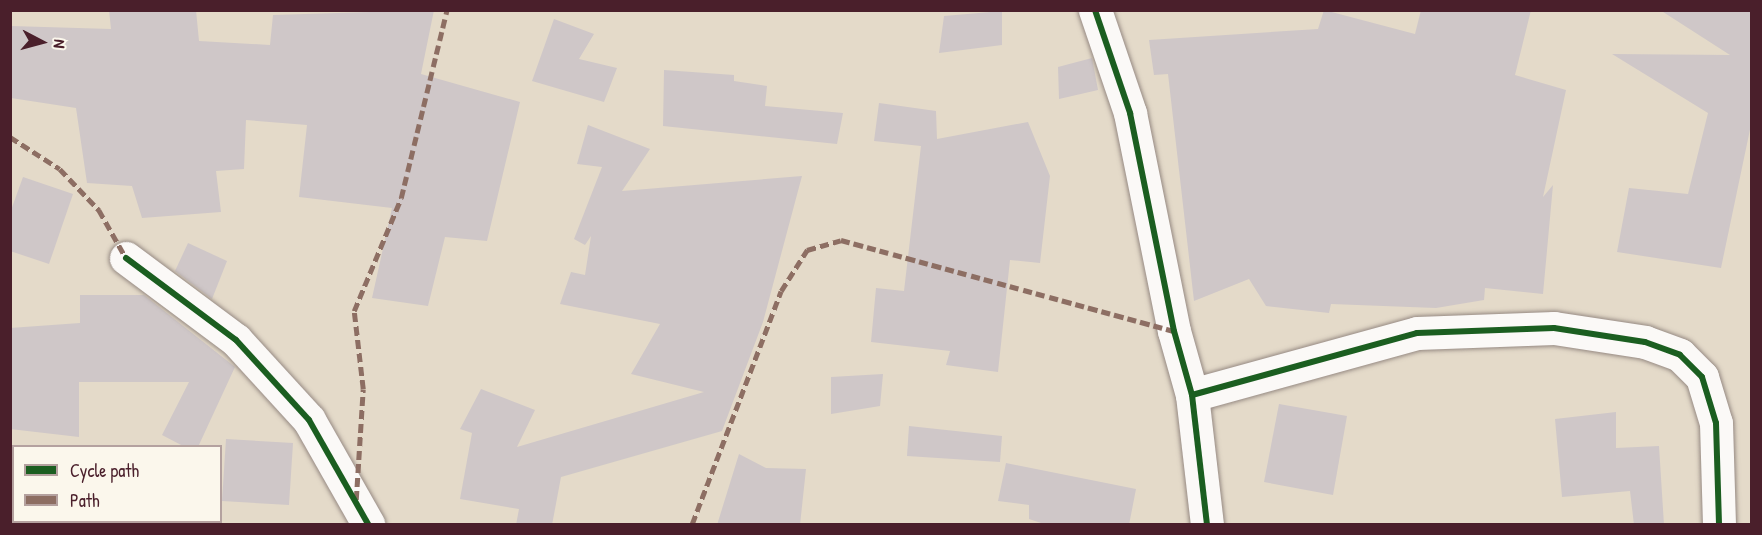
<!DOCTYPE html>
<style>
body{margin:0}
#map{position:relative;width:1762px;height:535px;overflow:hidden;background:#e4dac9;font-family:"Patrick Hand",sans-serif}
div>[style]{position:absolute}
.building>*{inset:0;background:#cfc7c8}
.roads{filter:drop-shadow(0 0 2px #968a83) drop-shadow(0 0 2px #968a83)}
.minor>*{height:33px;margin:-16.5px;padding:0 16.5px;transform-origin:16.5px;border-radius:16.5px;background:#fbf9f7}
.quiet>*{height:4.5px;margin-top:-2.25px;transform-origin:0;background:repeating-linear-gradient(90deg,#8d6e63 0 9px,transparent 0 13.5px)}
.cycleway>*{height:6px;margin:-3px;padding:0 3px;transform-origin:3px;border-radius:3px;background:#1b5e20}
span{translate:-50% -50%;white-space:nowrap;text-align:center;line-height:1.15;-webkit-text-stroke:5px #fbf7ec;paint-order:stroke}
.frame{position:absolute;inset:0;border:12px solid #4a1f2b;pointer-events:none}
.legend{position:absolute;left:12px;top:445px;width:210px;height:78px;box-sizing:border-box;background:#fbf7ec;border:2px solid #b4a19f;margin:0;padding:8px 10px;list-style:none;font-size:18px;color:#4a1f2b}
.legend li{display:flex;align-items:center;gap:12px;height:30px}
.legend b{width:30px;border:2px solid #b4a19f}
.north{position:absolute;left:12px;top:12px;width:60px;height:60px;-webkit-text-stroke:4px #fbf7ec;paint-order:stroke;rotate:96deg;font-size:16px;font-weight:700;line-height:24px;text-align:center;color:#4a1f2b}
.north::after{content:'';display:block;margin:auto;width:21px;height:27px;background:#4a1f2b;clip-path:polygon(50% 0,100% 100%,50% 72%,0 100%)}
</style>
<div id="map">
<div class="building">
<div style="clip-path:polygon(109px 10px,196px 10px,199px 41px,270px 45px,273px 15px,434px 10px,421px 74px,520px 102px,487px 241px,445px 237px,428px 306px,372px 298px,392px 208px,299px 197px,307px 125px,246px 120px,244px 169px,216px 171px,221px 212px,142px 218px,132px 186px,87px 183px,76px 108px,11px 98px,11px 26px,111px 29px)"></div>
<div style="clip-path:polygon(1324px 10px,1415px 34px,1421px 10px,1531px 10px,1515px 75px,1566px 90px,1543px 197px,1553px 185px,1543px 294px,1485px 288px,1484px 300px,1436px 308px,1331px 304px,1329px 313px,1266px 306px,1249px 279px,1194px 301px,1168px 74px,1154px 75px,1149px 40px,1318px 29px)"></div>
<div style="clip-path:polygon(1660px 10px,1752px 10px,1752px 120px,1721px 268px,1617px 252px,1629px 188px,1688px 194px,1708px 113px,1612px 54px,1730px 55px)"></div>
<div style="clip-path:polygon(1002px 11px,1002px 45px,939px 53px,944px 16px)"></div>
<div style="clip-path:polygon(554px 19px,594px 34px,579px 59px,617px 68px,604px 102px,532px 81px)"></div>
<div style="clip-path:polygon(1092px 58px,1098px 90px,1059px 99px,1058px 67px)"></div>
<div style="clip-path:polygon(664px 70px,734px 75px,734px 81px,767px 86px,765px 106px,843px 113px,837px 144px,663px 126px)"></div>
<div style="clip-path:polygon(879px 103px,936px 111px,937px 139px,1028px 122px,1050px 176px,1040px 263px,1010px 260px,998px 372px,946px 365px,950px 351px,871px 342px,876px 288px,904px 291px,921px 146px,874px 141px)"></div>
<div style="clip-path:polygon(588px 125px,650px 149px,622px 191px,802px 176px,763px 322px,722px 431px,561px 477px,552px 525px,516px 525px,519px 509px,460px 499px,472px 433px,460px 429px,481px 389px,535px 410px,517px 447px,704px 392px,631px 374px,660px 324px,560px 304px,571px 272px,585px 275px,591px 236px,585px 245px,574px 239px,602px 167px,577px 164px)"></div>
<div style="clip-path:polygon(23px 177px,73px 194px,49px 264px,10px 251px,10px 213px)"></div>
<div style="clip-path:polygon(188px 243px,227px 261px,212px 299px,175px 271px)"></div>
<div style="clip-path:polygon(80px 295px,144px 295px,235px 367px,198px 447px,185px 447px,162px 435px,189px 382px,79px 382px,79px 437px,10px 429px,10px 328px,80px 323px)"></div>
<div style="clip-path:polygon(883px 374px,880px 406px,831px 414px,831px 377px)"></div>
<div style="clip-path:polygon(1279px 404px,1347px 416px,1333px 495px,1264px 482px)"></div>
<div style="clip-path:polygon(1616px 412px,1616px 448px,1659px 446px,1664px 525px,1634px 525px,1630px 491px,1562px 497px,1555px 419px)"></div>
<div style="clip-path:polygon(909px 426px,1002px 436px,1000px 462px,907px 456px)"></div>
<div style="clip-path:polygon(226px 439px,293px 443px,289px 505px,222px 501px)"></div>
<div style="clip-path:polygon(739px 454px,766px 468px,806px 469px,800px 525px,717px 525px)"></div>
<div style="clip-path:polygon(1006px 463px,1136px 489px,1129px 525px,1047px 525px,1029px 519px,1029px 505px,998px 501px)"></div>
</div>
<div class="roads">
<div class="minor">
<div style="left:1095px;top:10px;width:109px;rotate:71.2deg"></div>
<div style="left:1130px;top:113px;width:222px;rotate:78.6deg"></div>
<div style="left:1174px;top:331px;width:66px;rotate:74.3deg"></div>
<div style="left:1192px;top:395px;width:130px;rotate:83.4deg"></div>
<div style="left:126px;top:258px;width:137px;rotate:36.7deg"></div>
<div style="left:236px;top:340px;width:108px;rotate:47.6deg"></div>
<div style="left:309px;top:420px;width:120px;rotate:60.4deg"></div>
<div style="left:1192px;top:395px;width:233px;rotate:-15.4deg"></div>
<div style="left:1417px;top:333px;width:137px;rotate:-2.1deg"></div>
<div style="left:1554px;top:328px;width:92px;rotate:8.7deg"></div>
<div style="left:1645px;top:342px;width:37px;rotate:20deg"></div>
<div style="left:1680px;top:355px;width:31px;rotate:45deg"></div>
<div style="left:1702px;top:377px;width:48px;rotate:73.1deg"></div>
<div style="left:1716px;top:423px;width:101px;rotate:88.3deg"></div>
</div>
</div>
<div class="quiet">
<div style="left:10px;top:137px;width:59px;rotate:32.6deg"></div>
<div style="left:60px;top:169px;width:57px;rotate:46.4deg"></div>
<div style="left:99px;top:210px;width:55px;rotate:60.6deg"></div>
<div style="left:356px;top:500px;width:111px;rotate:-86.4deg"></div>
<div style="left:363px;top:389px;width:79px;rotate:-96.6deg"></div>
<div style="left:354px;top:311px;width:122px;rotate:-67.4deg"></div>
<div style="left:401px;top:198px;width:194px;rotate:-76.3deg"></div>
<div style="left:692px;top:524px;width:249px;rotate:-69.1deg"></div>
<div style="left:781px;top:291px;width:49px;rotate:-57.6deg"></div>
<div style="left:807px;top:250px;width:35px;rotate:-16deg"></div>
<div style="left:841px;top:240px;width:345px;rotate:15.3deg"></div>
</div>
<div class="cycleway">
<div style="left:1095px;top:10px;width:109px;rotate:71.2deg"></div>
<div style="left:1130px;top:113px;width:222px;rotate:78.6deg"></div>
<div style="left:1174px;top:331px;width:66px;rotate:74.3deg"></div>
<div style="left:1192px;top:395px;width:130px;rotate:83.4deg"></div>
<div style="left:126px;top:258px;width:137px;rotate:36.7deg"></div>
<div style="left:236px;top:340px;width:108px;rotate:47.6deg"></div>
<div style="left:309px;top:420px;width:120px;rotate:60.4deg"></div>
<div style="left:1192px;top:395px;width:233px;rotate:-15.4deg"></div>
<div style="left:1417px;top:333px;width:137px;rotate:-2.1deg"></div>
<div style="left:1554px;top:328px;width:92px;rotate:8.7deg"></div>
<div style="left:1645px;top:342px;width:37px;rotate:20deg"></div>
<div style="left:1680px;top:355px;width:31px;rotate:45deg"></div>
<div style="left:1702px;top:377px;width:48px;rotate:73.1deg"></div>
<div style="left:1716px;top:423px;width:101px;rotate:88.3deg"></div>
</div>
<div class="frame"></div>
<ul class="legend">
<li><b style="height:8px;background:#1b5e20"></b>Cycle path</li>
<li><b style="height:8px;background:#8d6e63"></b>Path</li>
</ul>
<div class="north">N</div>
</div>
